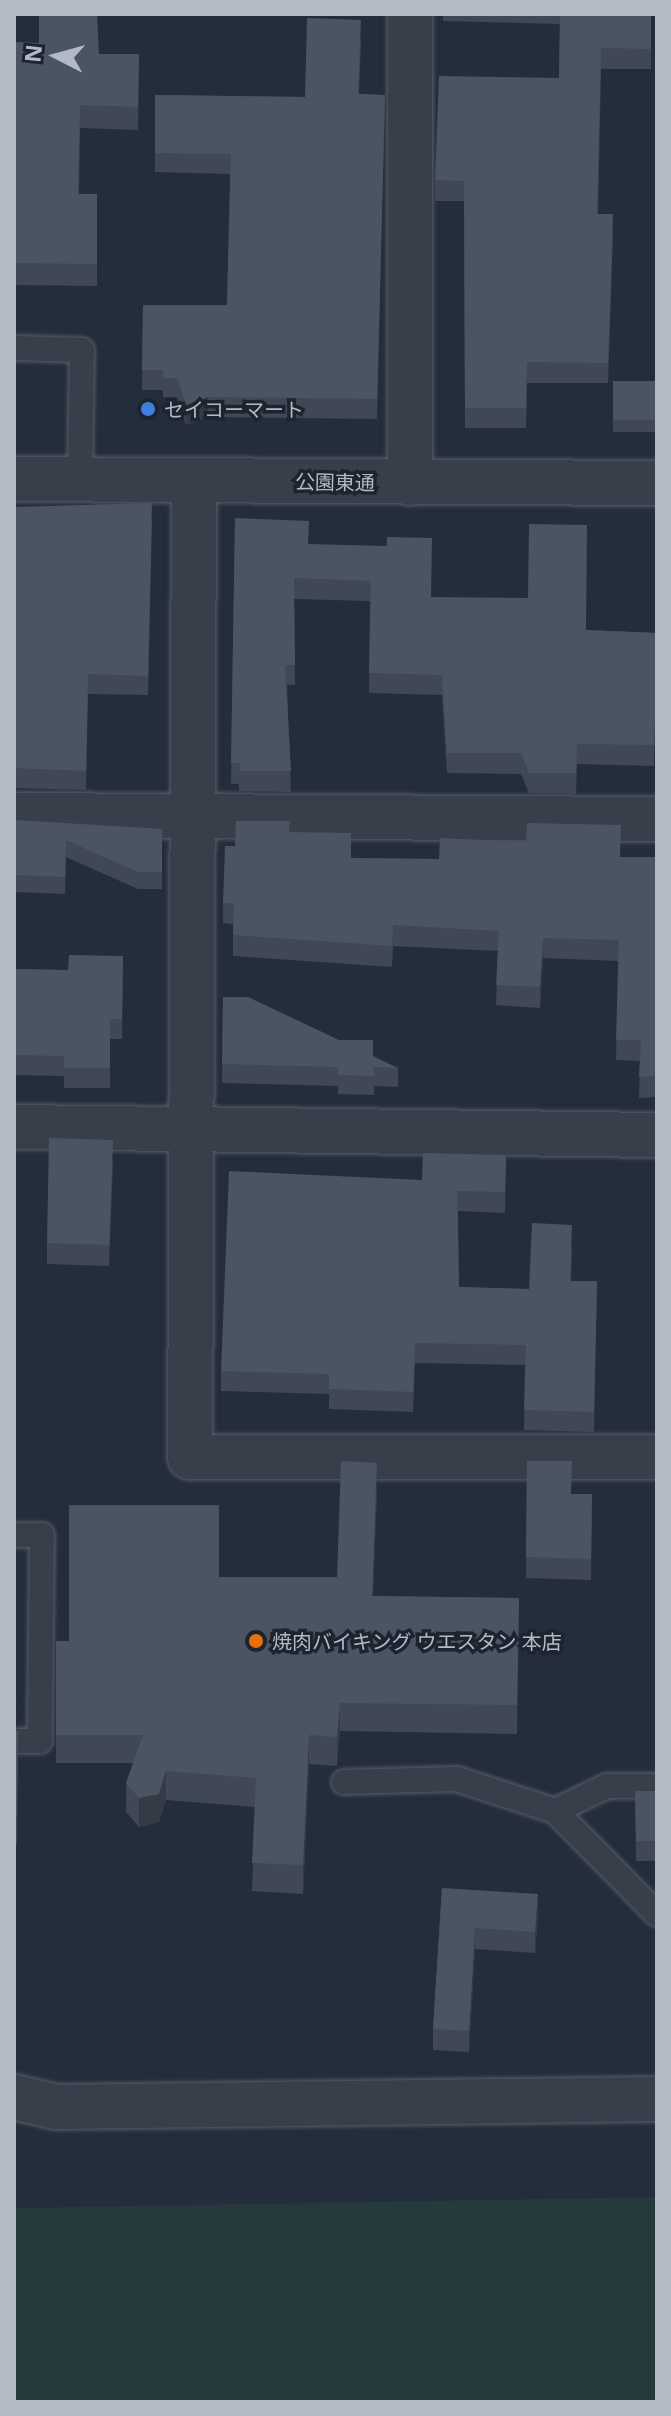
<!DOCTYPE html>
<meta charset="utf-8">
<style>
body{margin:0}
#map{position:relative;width:671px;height:2416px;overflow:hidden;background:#242d3b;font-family:"Noto Sans","Noto Sans JP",sans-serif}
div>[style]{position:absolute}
.green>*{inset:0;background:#26393c}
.roads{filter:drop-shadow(0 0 2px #565d69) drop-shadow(0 0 2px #565d69)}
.service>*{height:24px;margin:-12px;padding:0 12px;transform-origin:12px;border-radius:12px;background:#383f4b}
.minor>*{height:44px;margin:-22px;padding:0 22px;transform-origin:22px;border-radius:22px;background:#383f4b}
.tertiary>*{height:44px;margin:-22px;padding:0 22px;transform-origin:22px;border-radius:22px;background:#383f4b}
.wall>*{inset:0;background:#404855}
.shaded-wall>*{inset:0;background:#343b45}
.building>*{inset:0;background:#4a5463}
.dots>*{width:22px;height:22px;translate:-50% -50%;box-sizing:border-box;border:4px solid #1d2430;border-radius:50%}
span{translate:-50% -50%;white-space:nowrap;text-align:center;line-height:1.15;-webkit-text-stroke:7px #1d2430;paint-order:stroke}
.poi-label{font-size:20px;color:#b3bac6}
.left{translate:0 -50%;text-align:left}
.street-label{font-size:20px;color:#b3bac6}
.frame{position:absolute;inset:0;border:16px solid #b3bac6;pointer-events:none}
.north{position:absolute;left:16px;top:16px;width:80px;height:80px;-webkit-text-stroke:6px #1d2430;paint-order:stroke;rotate:276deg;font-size:22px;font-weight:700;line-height:32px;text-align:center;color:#b3bac6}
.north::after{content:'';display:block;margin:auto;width:28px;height:36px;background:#b3bac6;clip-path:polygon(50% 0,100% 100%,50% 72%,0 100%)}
</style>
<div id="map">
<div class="green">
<div style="clip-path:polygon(657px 2197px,657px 2402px,14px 2402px,14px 2208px)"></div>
</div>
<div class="roads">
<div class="service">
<div style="left:14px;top:348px;width:68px;rotate:1.7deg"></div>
<div style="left:82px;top:350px;width:129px;rotate:90.9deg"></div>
<div style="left:14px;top:1535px;width:28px"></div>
<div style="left:42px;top:1535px;width:206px;rotate:90.6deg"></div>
<div style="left:40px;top:1741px;width:26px;rotate:180deg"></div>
<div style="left:344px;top:1782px;width:113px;rotate:-1.5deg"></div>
<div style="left:457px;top:1779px;width:103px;rotate:18.1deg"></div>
<div style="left:555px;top:1811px;width:145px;rotate:45.3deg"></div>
<div style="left:555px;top:1811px;width:58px;rotate:-25.7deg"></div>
<div style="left:607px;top:1786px;width:50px"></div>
</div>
<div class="minor">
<div style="left:194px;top:481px;width:976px;rotate:90.23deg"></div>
<div style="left:190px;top:1457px;width:467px"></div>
<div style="left:410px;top:483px;width:469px;rotate:-90deg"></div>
<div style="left:14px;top:815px;width:643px;rotate:0.36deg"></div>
<div style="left:14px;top:1127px;width:643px;rotate:0.71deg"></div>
<div style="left:14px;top:2097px;width:43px;rotate:13.4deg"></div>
<div style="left:56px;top:2107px;width:601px;rotate:-0.76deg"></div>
</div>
<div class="tertiary">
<div style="left:14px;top:479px;width:643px;rotate:0.36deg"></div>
</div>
</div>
<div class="wall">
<div style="clip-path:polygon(443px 14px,651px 14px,651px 69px,601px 69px,598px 214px,613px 235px,608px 383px,527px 383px,526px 428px,465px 428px,464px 201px,435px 201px,435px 180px,559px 78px,560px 24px,443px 21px)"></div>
<div style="clip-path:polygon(361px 40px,359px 94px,385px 95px,377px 419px,208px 417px,186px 425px,177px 397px,163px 397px,163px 390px,142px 390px,143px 305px,227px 305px,230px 174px,155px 172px,155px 95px,305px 97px)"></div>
<div style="clip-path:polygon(14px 42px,99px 54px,139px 54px,138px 130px,80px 128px,79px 194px,97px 194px,97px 286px,14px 285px)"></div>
<div style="clip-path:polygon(613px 381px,657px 381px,657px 432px,613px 432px)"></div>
<div style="clip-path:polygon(14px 507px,152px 522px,148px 695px,88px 694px,86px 790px,14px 788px)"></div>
<div style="clip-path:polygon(235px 518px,309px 544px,431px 597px,586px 630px,657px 633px,657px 703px,656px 703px,654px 766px,577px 764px,576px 794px,529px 793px,521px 774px,447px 773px,442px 695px,369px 693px,370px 601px,294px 599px,295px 685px,287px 685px,291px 792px,239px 791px,239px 784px,231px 784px)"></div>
<div style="clip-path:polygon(14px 820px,162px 829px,162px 889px,138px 889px,66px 857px,65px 894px,14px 892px)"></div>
<div style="clip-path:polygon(290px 832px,351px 858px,439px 859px,621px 857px,657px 857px,657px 1097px,639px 1098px,640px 1061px,616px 1060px,618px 961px,543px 958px,540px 1008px,496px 1005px,498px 951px,393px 946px,392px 967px,233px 956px,233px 924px,223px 923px,223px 903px,235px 846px)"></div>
<div style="clip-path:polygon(123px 956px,122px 1039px,110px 1039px,110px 1088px,64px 1088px,64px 1076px,14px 1075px,14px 969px,68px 970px)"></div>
<div style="clip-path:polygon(223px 997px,398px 1068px,398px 1087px,374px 1086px,374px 1095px,338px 1094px,338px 1086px,222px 1083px)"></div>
<div style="clip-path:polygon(506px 1155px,505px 1213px,458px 1211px,459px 1287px,529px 1289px,572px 1246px,571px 1281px,597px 1281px,594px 1432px,524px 1430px,525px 1365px,415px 1363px,413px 1412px,329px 1409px,329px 1394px,221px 1391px,221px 1371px,422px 1180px)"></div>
<div style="clip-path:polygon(113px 1161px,109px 1266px,47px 1264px,47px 1243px)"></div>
<div style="clip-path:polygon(527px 1461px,571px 1494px,592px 1494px,591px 1580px,526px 1578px)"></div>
<div style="clip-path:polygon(377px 1492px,373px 1596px,519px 1598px,517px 1734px,340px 1731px,337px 1766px,309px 1764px,303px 1894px,252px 1891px,255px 1807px,166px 1800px,159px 1822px,139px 1827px,126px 1812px,126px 1783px,133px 1763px,56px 1763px,56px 1641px,69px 1641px,219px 1577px,337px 1577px)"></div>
<div style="clip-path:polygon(14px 1731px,18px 1731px,17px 1844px,14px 1844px)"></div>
<div style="clip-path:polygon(635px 1791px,657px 1791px,657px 1861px,636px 1861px)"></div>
<div style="clip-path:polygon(442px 1888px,538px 1915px,535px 1953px,475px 1949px,469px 2052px,433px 2050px,433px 2029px)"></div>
</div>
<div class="shaded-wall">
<div style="clip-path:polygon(208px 397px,208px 417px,186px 425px,186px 405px)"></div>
<div style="clip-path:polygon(543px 938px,543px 958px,540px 1008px,540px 987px)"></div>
<div style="clip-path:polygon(377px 1463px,377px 1492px,372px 1624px,372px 1596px)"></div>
<div style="clip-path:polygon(340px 1703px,340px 1731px,337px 1766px,337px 1737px)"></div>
<div style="clip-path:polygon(309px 1735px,309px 1764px,303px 1894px,303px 1865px)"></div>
<div style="clip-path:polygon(166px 1771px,166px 1800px,159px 1822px,139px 1827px,139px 1798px)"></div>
<div style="clip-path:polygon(538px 1894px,538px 1915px,535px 1953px,535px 1932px)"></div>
<div style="clip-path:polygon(475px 1928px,475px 1949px,469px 2052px,469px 2031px)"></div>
</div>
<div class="building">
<div style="clip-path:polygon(39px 14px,97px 14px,99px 54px,139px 54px,138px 107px,80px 105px,78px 194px,97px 194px,97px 264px,14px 263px,14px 42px,39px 43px)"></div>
<div style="clip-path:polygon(560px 14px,651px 14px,651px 49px,601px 48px,597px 214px,613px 214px,608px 363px,527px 362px,526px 408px,465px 408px,464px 181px,435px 180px,439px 76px,559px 78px)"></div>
<div style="clip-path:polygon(307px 18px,361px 20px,358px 94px,385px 95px,377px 399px,208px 397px,186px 405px,177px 378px,163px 378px,163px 370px,142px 370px,143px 305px,227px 305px,231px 154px,155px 153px,155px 95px,305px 97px)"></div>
<div style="clip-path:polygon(613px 381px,657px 381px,657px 420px,613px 420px)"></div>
<div style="clip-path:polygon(152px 503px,148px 676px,88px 674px,86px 771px,14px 768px,14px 507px)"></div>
<div style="clip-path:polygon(235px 518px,309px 521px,308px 544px,387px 546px,387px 537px,432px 538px,431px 597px,528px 598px,529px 524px,587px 525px,586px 630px,657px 633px,657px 683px,656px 683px,654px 745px,577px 744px,576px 773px,529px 773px,521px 753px,447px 753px,442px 675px,369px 673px,371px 581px,294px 578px,295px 665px,285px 665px,291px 771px,239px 771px,240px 763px,231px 763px)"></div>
<div style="clip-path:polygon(14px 820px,162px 829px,162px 872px,138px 872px,66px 840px,65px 877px,14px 875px)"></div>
<div style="clip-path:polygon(236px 821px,290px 821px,289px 832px,351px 833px,351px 858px,439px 859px,440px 838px,526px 842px,527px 823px,621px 825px,620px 857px,657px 857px,657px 1076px,639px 1077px,641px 1040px,616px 1040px,619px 940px,543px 938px,540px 987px,496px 985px,499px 931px,393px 925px,392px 946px,233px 935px,234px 903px,223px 903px,225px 846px,235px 846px)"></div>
<div style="clip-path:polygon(69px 955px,123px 956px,122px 1019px,110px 1019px,110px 1068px,64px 1068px,64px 1056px,14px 1055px,14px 969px,68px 970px)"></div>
<div style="clip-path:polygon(223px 997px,248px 997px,339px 1040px,373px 1040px,373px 1056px,398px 1068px,373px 1067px,374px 1076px,338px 1075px,338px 1067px,222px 1064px)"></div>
<div style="clip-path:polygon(49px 1138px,113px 1140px,109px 1245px,47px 1243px)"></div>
<div style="clip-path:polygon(423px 1153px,506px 1155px,505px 1192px,457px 1191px,459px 1287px,529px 1289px,532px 1223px,572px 1225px,570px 1281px,597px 1281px,594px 1412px,524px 1410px,526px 1345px,415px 1343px,413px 1392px,329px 1389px,329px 1374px,221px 1371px,229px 1171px,422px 1180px)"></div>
<div style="clip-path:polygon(341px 1461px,377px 1463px,372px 1596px,519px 1598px,517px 1705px,340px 1703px,337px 1737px,309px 1735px,303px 1865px,252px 1863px,256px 1778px,166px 1771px,159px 1794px,139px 1798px,126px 1783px,143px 1735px,56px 1735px,56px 1641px,69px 1641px,69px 1505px,219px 1505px,219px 1577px,337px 1577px)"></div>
<div style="clip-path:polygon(527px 1461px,572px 1461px,571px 1494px,592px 1494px,591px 1559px,526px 1557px)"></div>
<div style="clip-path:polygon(14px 1731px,18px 1731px,17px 1816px,14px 1816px)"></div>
<div style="clip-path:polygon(635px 1791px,657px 1791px,657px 1841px,636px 1841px)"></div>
<div style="clip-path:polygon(442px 1888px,538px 1894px,535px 1932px,475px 1928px,469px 2031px,433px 2029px)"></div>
</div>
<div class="dots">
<div style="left:148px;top:409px;background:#3f7fe0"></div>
<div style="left:256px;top:1641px;background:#e8710a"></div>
</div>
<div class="poi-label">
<span class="left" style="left:164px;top:409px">セイコーマート</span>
<span class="left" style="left:272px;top:1641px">焼肉バイキング ウエスタン 本店</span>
</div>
<div class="street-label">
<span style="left:335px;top:482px;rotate:1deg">公園東通</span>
</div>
<div class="frame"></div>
<div class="north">N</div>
</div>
